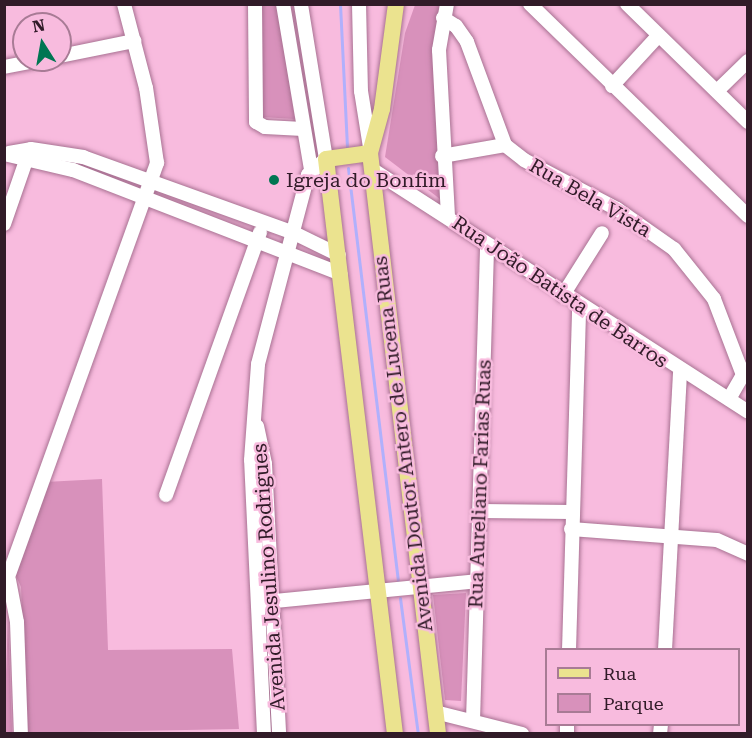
<!DOCTYPE html>
<meta charset="utf-8">
<style>
body{margin:0}
#map{position:relative;width:752px;height:738px;overflow:hidden;background:#f8bbde;font-family:"Roboto Serif",serif}
div>[style]{position:absolute}
.green>*{inset:0;background:#d891bb}
.stream>*{height:3px;margin:-1.5px;padding:0 1.5px;transform-origin:1.5px;border-radius:1.5px;background:#b0b0fc}
.roads{filter:drop-shadow(0 0 2px #a87192) drop-shadow(0 0 2px #a87192)}
.minor>*{height:14px;margin:-7px;padding:0 7px;transform-origin:7px;border-radius:7px;background:#fff}
.major>*{height:16px;margin:-8px;padding:0 8px;transform-origin:8px;border-radius:8px;background:#ebe38f}
.dots>*{width:16px;height:16px;translate:-50% -50%;box-sizing:border-box;border:3px solid #f8bbde;border-radius:50%}
span{translate:-50% -50%;white-space:nowrap;text-align:center;line-height:1.15;-webkit-text-stroke:5px #f8bbde;paint-order:stroke}
.poi-label{font-size:20px;color:#311b28}
.left{translate:0 -50%;text-align:left}
.street-label{font-size:20px;color:#311b28}
.frame{position:absolute;inset:0;border:6px solid #311b28;pointer-events:none}
.legend{position:absolute;left:545px;top:648px;width:195px;height:78px;box-sizing:border-box;background:#f8bbde;border:2px solid #a87b95;margin:0;padding:8px 10px;list-style:none;font-size:18px;color:#311b28}
.legend li{display:flex;align-items:center;gap:12px;height:30px}
.legend b{width:30px;border:2px solid #a87b95}
.north{position:absolute;left:12px;top:12px;width:60px;height:60px;box-sizing:border-box;background:#f8bbde;border:2px solid #a87b95;border-radius:50%;rotate:349deg;font-size:16px;font-weight:700;line-height:24px;text-align:center;color:#311b28}
.north::after{content:'';display:block;margin:auto;width:21px;height:27px;background:#007652;clip-path:polygon(50% 0,100% 100%,50% 72%,0 100%)}
</style>
<div id="map">
<div class="green">
<div style="clip-path:polygon(262px 5px,277px 5px,295px 119px,262px 117px)"></div>
<div style="clip-path:polygon(415px 5px,442px 5px,440px 199px,385px 157px,405px 33px)"></div>
<div style="clip-path:polygon(102px 479px,108px 650px,232px 649px,239px 729px,27px 733px,21px 587px,13px 569px,45px 482px)"></div>
<div style="clip-path:polygon(466px 593px,461px 701px,445px 700px,433px 595px)"></div>
<div style="clip-path:polygon(8px 616px,12px 733px,12px 734px,4px 733px)"></div>
</div>
<div class="stream">
<div style="left:340px;top:4px;width:145px;rotate:87.2deg"></div>
<div style="left:348px;top:168px;width:415px;rotate:83.1deg"></div>
<div style="left:400px;top:598px;width:137px;rotate:82.5deg"></div>
</div>
<div class="roads">
<div class="minor">
<div style="left:255px;top:4px;width:118px;rotate:89.5deg"></div>
<div style="left:256px;top:122px;width:10px;rotate:29deg"></div>
<div style="left:265px;top:127px;width:38px;rotate:3deg"></div>
<div style="left:283px;top:4px;width:167px;rotate:80.4deg"></div>
<div style="left:359px;top:4px;width:87px;rotate:88.7deg"></div>
<div style="left:361px;top:91px;width:57px;rotate:80.9deg"></div>
<div style="left:447px;top:4px;width:47px;rotate:99.9deg"></div>
<div style="left:439px;top:50px;width:167px;rotate:86.9deg"></div>
<div style="left:530px;top:4px;width:304px;rotate:44.2deg"></div>
<div style="left:627px;top:4px;width:169px;rotate:44.3deg"></div>
<div style="left:443px;top:18px;width:15px;rotate:32deg"></div>
<div style="left:456px;top:26px;width:19px;rotate:55deg"></div>
<div style="left:467px;top:42px;width:110px;rotate:69.7deg"></div>
<div style="left:505px;top:145px;width:24px;rotate:38deg"></div>
<div style="left:524px;top:160px;width:105px;rotate:27.8deg"></div>
<div style="left:617px;top:209px;width:70px;rotate:35.1deg"></div>
<div style="left:674px;top:249px;width:64px;rotate:51.3deg"></div>
<div style="left:714px;top:299px;width:81px;rotate:69.1deg"></div>
<div style="left:60px;top:56px;width:76px;rotate:-11.5deg"></div>
<div style="left:4px;top:67px;width:36px;rotate:-11deg"></div>
<div style="left:612px;top:86px;width:68px;rotate:-47.4deg"></div>
<div style="left:717px;top:91px;width:43px;rotate:-44.1deg"></div>
<div style="left:9px;top:153px;width:22px;rotate:-10deg"></div>
<div style="left:31px;top:149px;width:53px;rotate:8.7deg"></div>
<div style="left:83px;top:157px;width:224px;rotate:19.8deg"></div>
<div style="left:294px;top:233px;width:50px;rotate:26.1deg"></div>
<div style="left:4px;top:154px;width:71px;rotate:13.1deg"></div>
<div style="left:73px;top:170px;width:287px;rotate:21.2deg"></div>
<div style="left:442px;top:156px;width:64px;rotate:-9.9deg"></div>
<div style="left:373px;top:170px;width:446px;rotate:32.8deg"></div>
<div style="left:4px;top:224px;width:76px;rotate:-70.9deg"></div>
<div style="left:563px;top:295px;width:73px;rotate:-57.8deg"></div>
<div style="left:729px;top:399px;width:34px;rotate:-60deg"></div>
<div style="left:257px;top:426px;width:39px;rotate:78deg"></div>
<div style="left:265px;top:464px;width:270px;rotate:87deg"></div>
<div style="left:166px;top:495px;width:279px;rotate:-70.3deg"></div>
<div style="left:481px;top:511px;width:90px;rotate:0.6deg"></div>
<div style="left:571px;top:529px;width:146px;rotate:4.3deg"></div>
<div style="left:717px;top:540px;width:34px;rotate:24deg"></div>
<div style="left:9px;top:580px;width:43px;rotate:79.2deg"></div>
<div style="left:17px;top:622px;width:112px;rotate:88deg"></div>
<div style="left:4px;top:588px;width:452px;rotate:-70.2deg"></div>
<div style="left:157px;top:163px;width:76px;rotate:-98.3deg"></div>
<div style="left:146px;top:88px;width:87px;rotate:-104.7deg"></div>
<div style="left:264px;top:602px;width:214px;rotate:-5.6deg"></div>
<div style="left:569px;top:650px;width:344px;rotate:-88.3deg"></div>
<div style="left:665px;top:650px;width:278px;rotate:-86.9deg"></div>
<div style="left:435px;top:712px;width:90px;rotate:14.2deg"></div>
<div style="left:473px;top:721px;width:474px;rotate:-88.3deg"></div>
<div style="left:264px;top:734px;width:274px;rotate:-92.7deg"></div>
<div style="left:251px;top:460px;width:96px;rotate:-85.8deg"></div>
<div style="left:258px;top:364px;width:196px;rotate:-75.2deg"></div>
<div style="left:308px;top:175px;width:24px;rotate:-42deg"></div>
<div style="left:326px;top:159px;width:157px;rotate:-99.2deg"></div>
<div style="left:567px;top:734px;width:10px;rotate:-90deg"></div>
<div style="left:660px;top:734px;width:10px;rotate:-84deg"></div>
</div>
<div class="major">
<div style="left:396px;top:4px;width:106px;rotate:97.6deg"></div>
<div style="left:382px;top:109px;width:46px;rotate:105.3deg"></div>
<div style="left:370px;top:153px;width:585px;rotate:83.32deg"></div>
<div style="left:370px;top:153px;width:44px;rotate:172.2deg"></div>
<div style="left:326px;top:159px;width:579px;rotate:83.16deg"></div>
</div>
</div>
<div class="dots">
<div style="left:274px;top:180px;background:#007652"></div>
</div>
<div class="poi-label">
<span class="left" style="left:286px;top:180px">Igreja do Bonfim</span>
</div>
<div class="street-label">
<span style="left:590px;top:198px;rotate:30deg">Rua Bela Vista</span>
<span style="left:560px;top:292px;rotate:34deg">Rua João Batista de Barros</span>
<span style="left:403px;top:444px;rotate:-97deg">Avenida Doutor Antero de Lucena Ruas</span>
<span style="left:480px;top:484px;rotate:-88deg">Rua Aureliano Farias Ruas</span>
<span style="left:269px;top:577px;rotate:-94deg">Avenida Jesulino Rodrigues</span>
</div>
<div class="frame"></div>
<ul class="legend">
<li><b style="height:8px;background:#ebe38f"></b>Rua</li>
<li><b style="height:16px;background:#d891bb"></b>Parque</li>
</ul>
<div class="north">N</div>
</div>
